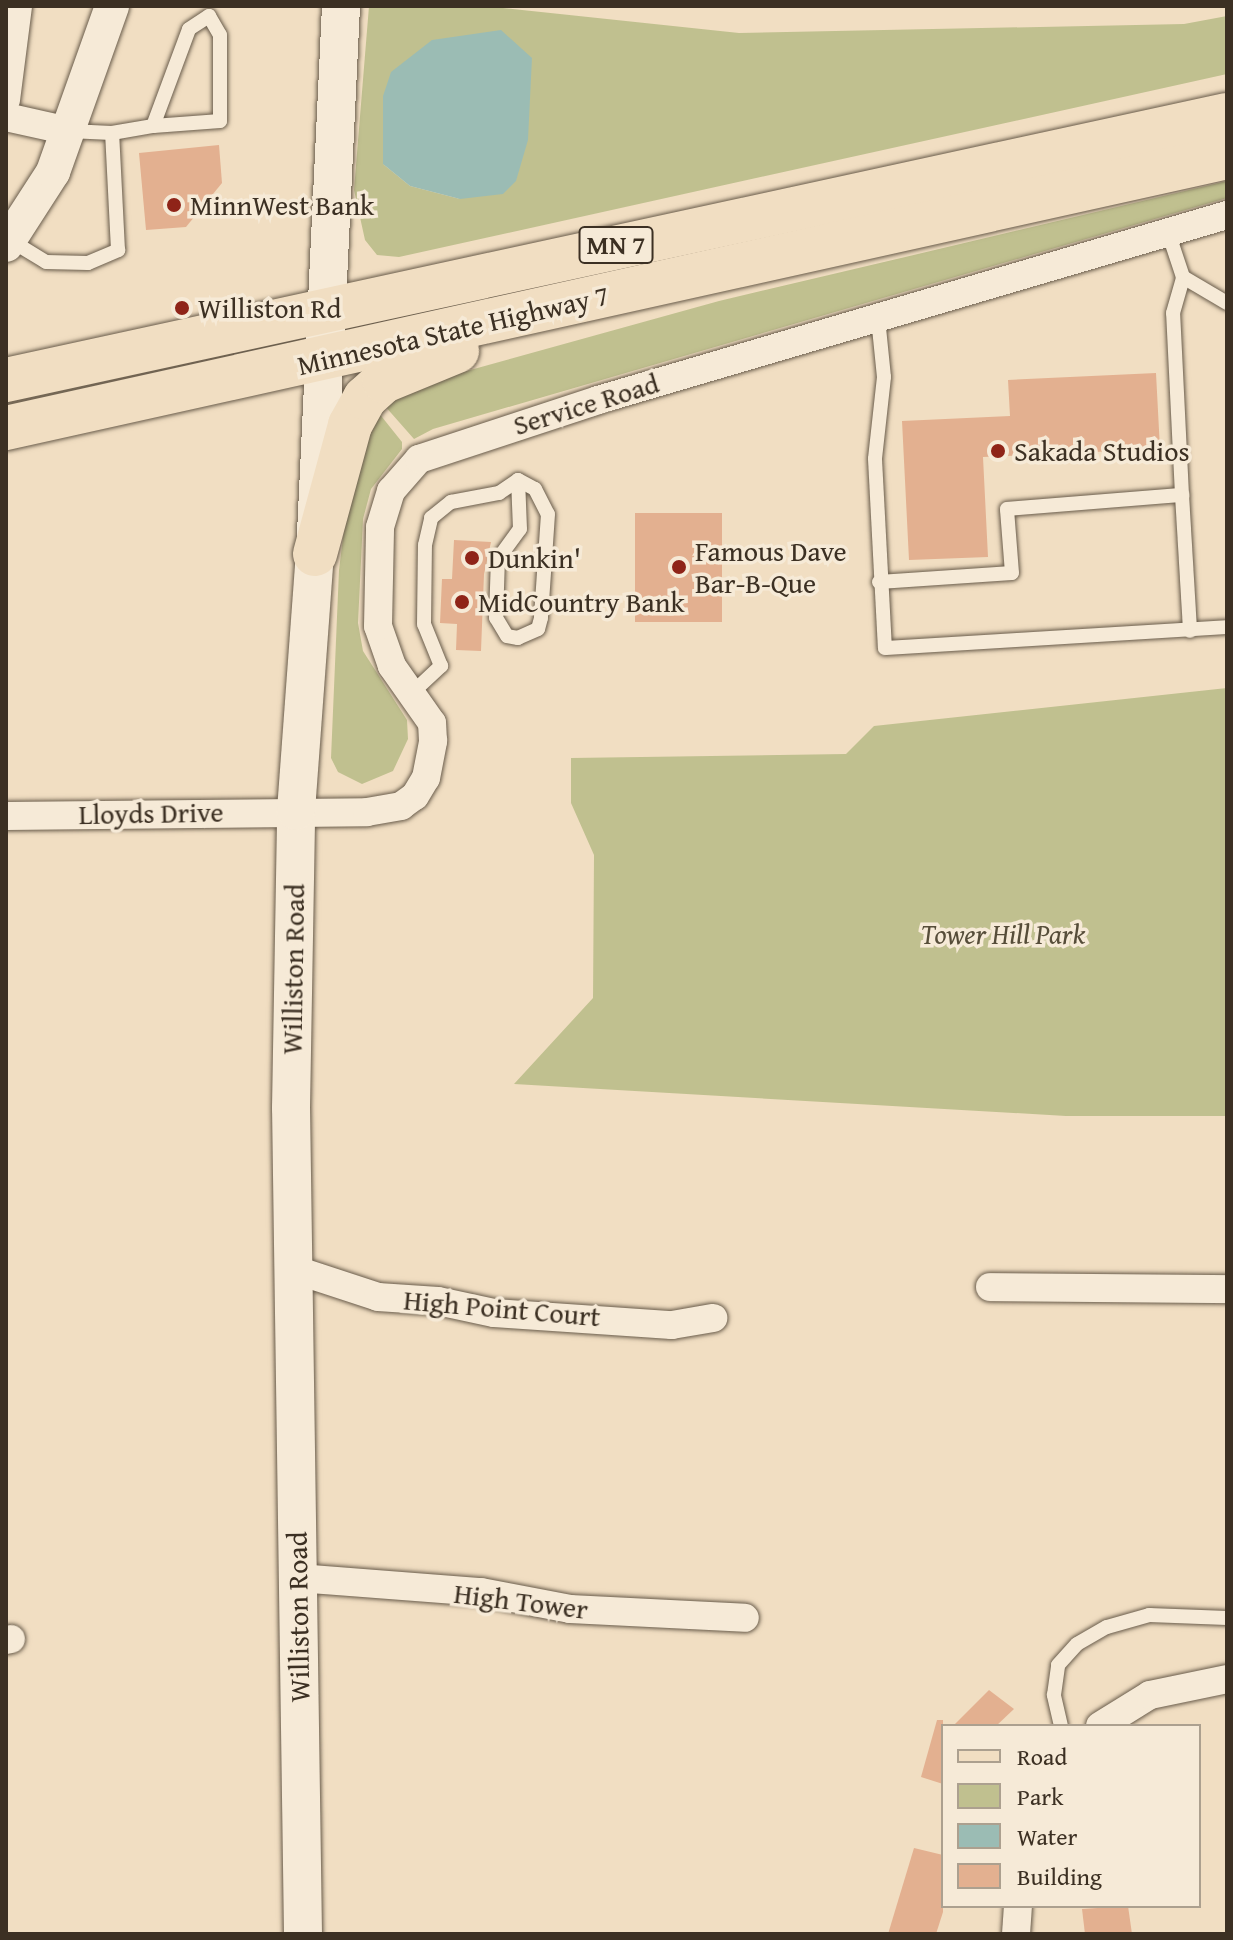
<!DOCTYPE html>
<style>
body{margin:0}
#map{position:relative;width:1233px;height:1940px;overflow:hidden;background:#f1dec2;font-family:"Gentium Book Plus",serif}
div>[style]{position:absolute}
.green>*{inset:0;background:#c0c08f}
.water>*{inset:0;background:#9bbcb4}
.building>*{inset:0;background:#e3b090}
.roads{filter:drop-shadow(0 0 2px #695c4b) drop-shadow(0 0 2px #695c4b)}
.service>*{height:14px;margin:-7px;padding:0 7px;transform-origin:7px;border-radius:7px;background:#f6ead7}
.minor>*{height:28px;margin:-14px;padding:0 14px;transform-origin:14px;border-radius:14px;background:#f6ead7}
.tertiary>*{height:34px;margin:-17px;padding:0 17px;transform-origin:17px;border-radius:17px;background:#f6ead7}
.secondary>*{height:38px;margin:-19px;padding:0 19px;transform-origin:19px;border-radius:19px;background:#f6ead7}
.primary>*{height:44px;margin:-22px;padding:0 22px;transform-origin:22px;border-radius:22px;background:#f1dec2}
.dots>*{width:22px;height:22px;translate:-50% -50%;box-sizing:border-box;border:4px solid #f6ead7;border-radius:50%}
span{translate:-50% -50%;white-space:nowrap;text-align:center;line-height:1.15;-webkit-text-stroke:7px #f6ead7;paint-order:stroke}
.shield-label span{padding:2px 6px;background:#f6ead7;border:2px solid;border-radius:6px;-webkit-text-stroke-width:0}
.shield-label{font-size:26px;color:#3c3023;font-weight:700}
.poi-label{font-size:28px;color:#3c3023}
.left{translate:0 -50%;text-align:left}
.street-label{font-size:28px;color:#3c3023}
.park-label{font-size:28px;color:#564d39;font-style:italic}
.frame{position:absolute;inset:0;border:8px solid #3c3023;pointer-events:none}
.legend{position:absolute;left:941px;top:1724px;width:260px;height:184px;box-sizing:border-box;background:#f6ead7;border:2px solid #aca08f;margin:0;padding:10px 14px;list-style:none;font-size:24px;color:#3c3023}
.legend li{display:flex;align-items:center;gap:16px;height:40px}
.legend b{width:40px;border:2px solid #aca08f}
</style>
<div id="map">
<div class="green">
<div style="clip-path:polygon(evenodd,369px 6px,484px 6px,739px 33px,1184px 24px,1227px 16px,1227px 74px,399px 257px,377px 255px,365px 240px,354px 190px,369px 6px,383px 164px,460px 199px,410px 186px,383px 164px)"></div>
<div style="clip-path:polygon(1227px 181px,1227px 198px,433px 429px,414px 439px,384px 405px,409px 387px,719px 301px)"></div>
<div style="clip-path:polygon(378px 412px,402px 442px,402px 449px,371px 489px,363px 519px,358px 623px,363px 651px,407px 720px,408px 739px,393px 771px,362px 784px,338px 772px,331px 758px,339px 570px,355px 441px)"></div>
<div style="clip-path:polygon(1227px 688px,1227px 1116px,1066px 1116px,514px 1084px,593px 998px,594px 855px,571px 803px,571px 758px,846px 754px,874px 726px)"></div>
</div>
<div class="water">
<div style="clip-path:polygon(501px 30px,532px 58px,528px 140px,516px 181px,503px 194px,460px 199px,410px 186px,383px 164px,383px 96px,391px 72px,432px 40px)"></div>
</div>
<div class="building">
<div style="clip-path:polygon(219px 145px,222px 183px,186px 227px,146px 230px,139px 153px)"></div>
<div style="clip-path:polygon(1156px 373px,1160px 449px,983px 457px,988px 557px,909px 560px,902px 421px,1010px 416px,1008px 380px)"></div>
<div style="clip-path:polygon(635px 513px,722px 513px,722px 622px,635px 622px)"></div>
<div style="clip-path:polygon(454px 540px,491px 542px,484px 574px,481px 651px,456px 650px,457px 624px,440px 623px,442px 579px,452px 579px)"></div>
<div style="clip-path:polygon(989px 1690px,1014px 1709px,996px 1726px,953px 1726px)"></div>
<div style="clip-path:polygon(937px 1720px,943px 1720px,943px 1784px,921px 1777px)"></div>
<div style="clip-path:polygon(914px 1848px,943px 1855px,943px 1912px,936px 1934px,888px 1934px)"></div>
<div style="clip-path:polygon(1128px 1906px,1132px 1934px,1085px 1934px,1082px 1909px)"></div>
</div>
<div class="roads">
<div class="service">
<div style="left:69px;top:131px;width:43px;rotate:2.7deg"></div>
<div style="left:112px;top:133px;width:42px;rotate:-9.7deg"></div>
<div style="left:153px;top:126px;width:103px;rotate:-69.6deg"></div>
<div style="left:189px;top:29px;width:24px;rotate:-33deg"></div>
<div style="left:209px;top:16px;width:22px;rotate:60deg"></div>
<div style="left:220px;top:35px;width:86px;rotate:90deg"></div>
<div style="left:220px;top:121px;width:67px;rotate:175.7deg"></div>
<div style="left:10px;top:240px;width:42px;rotate:31.4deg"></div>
<div style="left:46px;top:262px;width:42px;rotate:1.4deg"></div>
<div style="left:88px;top:263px;width:33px;rotate:-23deg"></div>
<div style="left:118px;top:250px;width:117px;rotate:-92.9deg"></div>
<div style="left:1183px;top:277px;width:51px;rotate:30.6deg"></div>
<div style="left:878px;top:318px;width:59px;rotate:84.2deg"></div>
<div style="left:884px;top:377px;width:82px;rotate:96.3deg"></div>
<div style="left:875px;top:459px;width:189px;rotate:87deg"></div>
<div style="left:885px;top:648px;width:343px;rotate:-3.5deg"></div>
<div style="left:518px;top:480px;width:19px;rotate:28deg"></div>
<div style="left:535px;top:489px;width:28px;rotate:63deg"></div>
<div style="left:548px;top:514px;width:104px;rotate:93.9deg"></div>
<div style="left:541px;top:618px;width:11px;rotate:105deg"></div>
<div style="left:538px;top:629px;width:22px;rotate:156deg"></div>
<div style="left:518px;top:638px;width:11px;rotate:-170deg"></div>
<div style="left:507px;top:636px;width:21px;rotate:-121deg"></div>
<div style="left:496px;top:618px;width:59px;rotate:-88.1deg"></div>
<div style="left:498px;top:559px;width:37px;rotate:-54deg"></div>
<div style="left:520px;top:529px;width:49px;rotate:-92.3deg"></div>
<div style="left:1182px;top:495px;width:136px;rotate:86.6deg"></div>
<div style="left:879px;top:582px;width:133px;rotate:-3.9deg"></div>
<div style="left:1012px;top:573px;width:64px;rotate:-94.5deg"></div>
<div style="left:1007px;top:509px;width:176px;rotate:-4.6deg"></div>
<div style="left:1182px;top:495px;width:182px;rotate:-92.8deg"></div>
<div style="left:1173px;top:313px;width:37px;rotate:-74deg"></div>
<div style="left:1183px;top:277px;width:47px;rotate:-108.4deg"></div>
<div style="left:412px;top:693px;width:40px;rotate:-43deg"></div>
<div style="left:441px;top:666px;width:45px;rotate:-112deg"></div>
<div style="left:424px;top:624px;width:79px;rotate:-89.3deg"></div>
<div style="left:425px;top:545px;width:28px;rotate:-77deg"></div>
<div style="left:431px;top:518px;width:26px;rotate:-39deg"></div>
<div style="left:451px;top:502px;width:49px;rotate:-10.6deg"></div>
<div style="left:499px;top:493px;width:23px;rotate:-34deg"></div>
<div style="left:1061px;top:1726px;width:32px;rotate:-103deg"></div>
<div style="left:1054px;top:1695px;width:30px;rotate:-82deg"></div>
<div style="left:1058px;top:1665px;width:28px;rotate:-48deg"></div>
<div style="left:1077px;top:1644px;width:34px;rotate:-30deg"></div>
<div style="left:1107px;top:1627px;width:44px;rotate:-15.9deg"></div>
<div style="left:1149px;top:1615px;width:78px;rotate:2.2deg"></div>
</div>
<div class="minor">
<div style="left:6px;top:100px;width:95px;rotate:-82.7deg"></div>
<div style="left:6px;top:117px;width:65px;rotate:12.5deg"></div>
<div style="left:6px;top:816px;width:361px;rotate:-0.6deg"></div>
<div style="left:367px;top:812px;width:35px;rotate:-10deg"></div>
<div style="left:401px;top:806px;width:17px;rotate:-36deg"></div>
<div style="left:415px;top:796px;width:21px;rotate:-59deg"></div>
<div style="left:426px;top:778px;width:38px;rotate:-79deg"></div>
<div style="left:433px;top:741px;width:18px;rotate:-93deg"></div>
<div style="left:432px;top:723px;width:70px;rotate:-125.1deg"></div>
<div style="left:392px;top:666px;width:42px;rotate:-109.3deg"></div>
<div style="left:378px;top:626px;width:99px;rotate:-88.8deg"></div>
<div style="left:380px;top:527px;width:38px;rotate:-73deg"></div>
<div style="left:391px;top:491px;width:43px;rotate:-48.8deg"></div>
<div style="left:419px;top:459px;width:188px;rotate:-18.2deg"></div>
<div style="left:598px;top:400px;width:656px;rotate:-16.39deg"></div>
<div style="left:293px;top:1269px;width:89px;rotate:18.2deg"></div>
<div style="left:378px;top:1297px;width:60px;rotate:3.8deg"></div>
<div style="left:438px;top:1301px;width:57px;rotate:12.1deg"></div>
<div style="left:494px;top:1313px;width:178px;rotate:3.9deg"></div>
<div style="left:672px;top:1325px;width:42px;rotate:-9.7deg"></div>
<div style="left:990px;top:1287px;width:237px;rotate:0.5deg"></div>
<div style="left:298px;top:1578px;width:184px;rotate:4.4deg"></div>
<div style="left:481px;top:1592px;width:91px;rotate:10.8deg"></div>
<div style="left:570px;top:1609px;width:175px;rotate:2.9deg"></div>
<div style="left:6px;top:1640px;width:5px;rotate:-11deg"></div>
<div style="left:1100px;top:1726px;width:59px;rotate:-31.8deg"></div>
<div style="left:1150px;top:1695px;width:79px;rotate:-11.7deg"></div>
<div style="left:1016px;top:1934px;width:28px;rotate:-86deg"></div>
</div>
<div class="tertiary">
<div style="left:6px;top:245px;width:87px;rotate:-57.2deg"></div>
<div style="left:53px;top:172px;width:176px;rotate:-70.4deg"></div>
</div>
<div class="secondary">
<div style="left:303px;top:1934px;width:826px;rotate:-90.83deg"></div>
<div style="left:291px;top:1108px;width:297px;rotate:-89deg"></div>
<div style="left:296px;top:811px;width:258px;rotate:-85.8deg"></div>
<div style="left:315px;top:554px;width:549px;rotate:-87.28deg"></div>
</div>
<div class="primary">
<div style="left:6px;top:380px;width:1249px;rotate:-12.25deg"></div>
<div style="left:6px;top:428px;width:1251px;rotate:-12.51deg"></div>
<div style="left:315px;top:554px;width:134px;rotate:-74.8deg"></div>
<div style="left:350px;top:425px;width:31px;rotate:-61deg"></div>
<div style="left:365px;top:398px;width:25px;rotate:-42deg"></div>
<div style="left:384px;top:381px;width:79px;rotate:-22.3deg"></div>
</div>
</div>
<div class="dots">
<div style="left:174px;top:205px;background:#8f2418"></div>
<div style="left:182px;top:308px;background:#8f2418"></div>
<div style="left:998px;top:451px;background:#8f2418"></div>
<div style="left:472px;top:558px;background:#8f2418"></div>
<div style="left:679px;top:567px;background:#8f2418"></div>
<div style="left:462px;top:602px;background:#8f2418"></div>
</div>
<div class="shield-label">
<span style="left:616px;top:245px">MN 7</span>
</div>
<div class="poi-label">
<span class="left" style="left:190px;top:205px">MinnWest Bank</span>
<span class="left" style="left:198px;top:308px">Williston Rd</span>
<span class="left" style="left:1014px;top:451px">Sakada Studios</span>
<span class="left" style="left:695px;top:567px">Famous Dave<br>Bar-B-Que</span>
<span class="left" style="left:488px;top:558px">Dunkin'</span>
<span class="left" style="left:478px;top:602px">MidCountry Bank</span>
</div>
<div class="street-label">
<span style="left:453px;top:330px;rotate:-13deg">Minnesota State Highway 7</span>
<span style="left:586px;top:404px;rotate:-17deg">Service Road</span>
<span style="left:151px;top:813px;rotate:-1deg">Lloyds Drive</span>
<span style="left:293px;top:969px;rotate:-89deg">Williston Road</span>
<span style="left:502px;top:1308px;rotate:5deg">High Point Court</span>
<span style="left:521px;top:1601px;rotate:7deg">High Tower</span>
<span style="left:298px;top:1617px;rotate:-91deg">Williston Road</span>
</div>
<div class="park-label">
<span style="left:1003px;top:934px">Tower Hill Park</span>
</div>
<div class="frame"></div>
<ul class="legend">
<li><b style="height:10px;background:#f1dec2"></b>Road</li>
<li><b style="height:22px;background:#c0c08f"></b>Park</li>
<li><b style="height:22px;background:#9bbcb4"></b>Water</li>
<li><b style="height:22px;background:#e3b090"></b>Building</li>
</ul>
</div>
